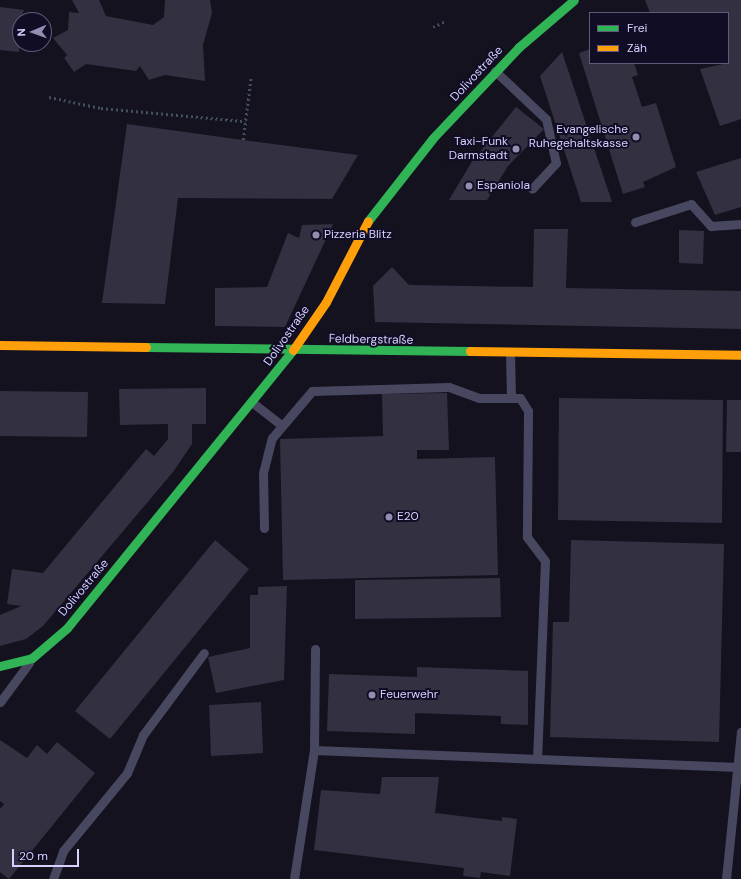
<!DOCTYPE html>
<meta charset="utf-8">
<style>
body{margin:0}
#map{position:relative;width:741px;height:879px;overflow:hidden;background:#14121f;font-family:"DM Sans",sans-serif}
div>[style]{position:absolute}
.building>*{inset:0;background:#323041}
.path>*{height:2.5px;margin-top:-1.25px;transform-origin:0;background:repeating-linear-gradient(90deg,#424f5e 0 2px,transparent 0 5px)}
.lane>*{height:9px;margin:-4.5px;padding:0 4.5px;transform-origin:4.5px;border-radius:4.5px;background:#474760}
.fast>*{height:9px;margin:-4.5px;padding:0 4.5px;transform-origin:4.5px;border-radius:4.5px;background:#30b455}
.slow>*{height:9px;margin:-4.5px;padding:0 4.5px;transform-origin:4.5px;border-radius:4.5px;background:#ff9f0a}
.dots>*{width:11px;height:11px;translate:-50% -50%;box-sizing:border-box;border:2px solid #110d24;border-radius:50%}
span{translate:-50% -50%;white-space:nowrap;text-align:center;line-height:1.15;-webkit-text-stroke:4px #110d24;paint-order:stroke}
.street-label{font-size:12px;color:#d5d0ff}
.poi-label{font-size:12px;color:#d5d0ff}
.right{translate:-100% -50%;text-align:right}
.left{translate:0 -50%;text-align:left}
.legend{position:absolute;left:589px;top:12px;width:140px;height:52px;box-sizing:border-box;background:#110d24;border:1px solid #5f5b7c;margin:0;padding:5px 7px;list-style:none;font-size:12px;color:#d5d0ff}
.legend li{display:flex;align-items:center;gap:8px;height:20px}
.legend b{width:20px;border:1px solid #5f5b7c}
.north{position:absolute;left:12px;top:12px;width:40px;height:40px;box-sizing:border-box;background:#110d24;border:1px solid #5f5b7c;border-radius:50%;rotate:268deg;font-size:11px;font-weight:700;line-height:16px;text-align:center;color:#d5d0ff}
.north::after{content:'';display:block;margin:auto;width:14px;height:18px;background:#918eb1;clip-path:polygon(50% 0,100% 100%,50% 72%,0 100%)}
.scale{position:absolute;left:12px;top:849px;width:67px;height:18px;box-sizing:border-box;border:2px solid #d5d0ff;border-top:0;padding-left:5px;font-size:12px;line-height:14px;white-space:nowrap;color:#d5d0ff;-webkit-text-stroke:3px #110d24;paint-order:stroke}
</style>
<div id="map">
<div class="building">
<div style="clip-path:polygon(72px 0,99px 0,106px 16px,153px 25px,164px 17px,165px 0,210px 0,212px 13px,203px 45px,205px 81px,165px 75px,149px 80px,140px 66px,136px 71px,86px 64px,74px 72px,64px 58px,67px 55px,53px 38px,68px 30px,69px 12px,79px 13px)"></div>
<div style="clip-path:polygon(645px 0,741px 0,741px 119px,720px 126px,700px 69px,728px 63px,728px 13px,650px 13px)"></div>
<div style="clip-path:polygon(0 7px,24px 10px,20px 20px,19px 52px,0 50px)"></div>
<div style="clip-path:polygon(590px 49px,590px 63px,634px 63px,638px 75px,632px 77px,642px 107px,656px 103px,676px 167px,643px 182px,645px 187px,623px 194px,579px 53px)"></div>
<div style="clip-path:polygon(562px 52px,612px 202px,581px 202px,540px 76px)"></div>
<div style="clip-path:polygon(516px 107px,544px 129px,508px 166px,487px 200px,449px 200px,471px 163px)"></div>
<div style="clip-path:polygon(127px 124px,243px 140px,358px 155px,332px 199px,178px 198px,165px 304px,102px 303px)"></div>
<div style="clip-path:polygon(741px 158px,741px 207px,715px 215px,696px 172px)"></div>
<div style="clip-path:polygon(333px 224px,285px 327px,215px 326px,215px 288px,267px 287px,288px 233px,299px 238px,302px 225px)"></div>
<div style="clip-path:polygon(534px 229px,568px 229px,566px 288px,741px 291px,741px 329px,375px 322px,373px 286px,392px 267px,409px 285px,533px 287px)"></div>
<div style="clip-path:polygon(679px 230px,704px 231px,703px 264px,679px 263px)"></div>
<div style="clip-path:polygon(206px 388px,206px 424px,192px 424px,192px 444px,173px 472px,43px 626px,26px 639px,0 646px,0 615px,21px 606px,7px 604px,12px 569px,43px 573px,146px 449px,154px 456px,168px 439px,168px 424px,120px 425px,119px 389px)"></div>
<div style="clip-path:polygon(0 391px,88px 392px,87px 437px,0 436px)"></div>
<div style="clip-path:polygon(447px 393px,449px 450px,417px 450px,417px 459px,495px 457px,498px 575px,283px 580px,280px 439px,383px 436px,382px 394px)"></div>
<div style="clip-path:polygon(559px 398px,723px 400px,722px 523px,558px 520px)"></div>
<div style="clip-path:polygon(727px 400px,741px 400px,741px 452px,726px 452px)"></div>
<div style="clip-path:polygon(215px 540px,249px 569px,110px 739px,75px 711px)"></div>
<div style="clip-path:polygon(571px 540px,724px 544px,719px 742px,550px 737px,553px 622px,569px 622px)"></div>
<div style="clip-path:polygon(500px 578px,501px 617px,355px 619px,355px 580px)"></div>
<div style="clip-path:polygon(287px 586px,284px 680px,216px 693px,208px 657px,250px 648px,250px 595px,258px 595px,258px 587px)"></div>
<div style="clip-path:polygon(417px 667px,528px 671px,528px 725px,501px 724px,501px 716px,415px 713px,415px 734px,327px 731px,329px 674px,417px 677px)"></div>
<div style="clip-path:polygon(261px 702px,263px 753px,211px 756px,209px 705px)"></div>
<div style="clip-path:polygon(0 740px,27px 758px,37px 745px,47px 754px,57px 742px,95px 773px,9px 879px,0 872px,0 809px,4px 804px,0 801px)"></div>
<div style="clip-path:polygon(382px 777px,439px 777px,435px 813px,502px 821px,502px 817px,517px 819px,510px 876px,481px 872px,480px 878px,463px 876px,464px 868px,314px 850px,321px 790px,380px 794px)"></div>
</div>
<div class="path">
<div style="left:433px;top:27px;width:14px;rotate:-25deg"></div>
<div style="left:49px;top:97px;width:53px;rotate:11.9deg"></div>
<div style="left:101px;top:108px;width:145px;rotate:5.2deg"></div>
<div style="left:243px;top:140px;width:64px;rotate:-82.8deg"></div>
</div>
<div class="lane">
<div style="left:495px;top:71px;width:70px;rotate:43.3deg"></div>
<div style="left:546px;top:119px;width:45px;rotate:77.2deg"></div>
<div style="left:556px;top:163px;width:35px;rotate:133deg"></div>
<div style="left:635px;top:222px;width:59px;rotate:-17.8deg"></div>
<div style="left:691px;top:204px;width:30px;rotate:48deg"></div>
<div style="left:711px;top:226px;width:30px;rotate:-4deg"></div>
<div style="left:510px;top:353px;width:45px;rotate:88.7deg"></div>
<div style="left:253px;top:403px;width:37px;rotate:38deg"></div>
<div style="left:264px;top:528px;width:55px;rotate:-91deg"></div>
<div style="left:263px;top:473px;width:36px;rotate:-76deg"></div>
<div style="left:272px;top:438px;width:62px;rotate:-49.6deg"></div>
<div style="left:312px;top:391px;width:137px;rotate:-1.7deg"></div>
<div style="left:449px;top:387px;width:32px;rotate:20deg"></div>
<div style="left:479px;top:398px;width:41px"></div>
<div style="left:520px;top:398px;width:15px;rotate:58deg"></div>
<div style="left:528px;top:411px;width:126px;rotate:90.5deg"></div>
<div style="left:527px;top:537px;width:30px;rotate:53deg"></div>
<div style="left:545px;top:561px;width:197px;rotate:92.3deg"></div>
<div style="left:0;top:702px;width:49px;rotate:-53.4deg"></div>
<div style="left:314px;top:750px;width:424px;rotate:2.3deg"></div>
<div style="left:53px;top:879px;width:30px;rotate:-70deg"></div>
<div style="left:63px;top:851px;width:101px;rotate:-50.6deg"></div>
<div style="left:127px;top:773px;width:41px;rotate:-67.2deg"></div>
<div style="left:143px;top:735px;width:102px;rotate:-53.4deg"></div>
<div style="left:294px;top:879px;width:131px;rotate:-81.2deg"></div>
<div style="left:314px;top:750px;width:101px;rotate:-89.4deg"></div>
<div style="left:726px;top:879px;width:148px;rotate:-84.2deg"></div>
</div>
<div class="fast">
<div style="left:368px;top:221px;width:105px;rotate:-51.9deg"></div>
<div style="left:433px;top:138px;width:125px;rotate:-46.6deg"></div>
<div style="left:519px;top:47px;width:72px;rotate:-40.5deg"></div>
<div style="left:146px;top:347px;width:324px;rotate:0.7deg"></div>
<div style="left:0;top:666px;width:33px;rotate:-14deg"></div>
<div style="left:32px;top:658px;width:46px;rotate:-40.6deg"></div>
<div style="left:67px;top:628px;width:358px;rotate:-50.9deg"></div>
</div>
<div class="slow">
<div style="left:0;top:345px;width:146px;rotate:0.8deg"></div>
<div style="left:293px;top:350px;width:58px;rotate:-55.5deg"></div>
<div style="left:326px;top:302px;width:91px;rotate:-62.6deg"></div>
<div style="left:470px;top:351px;width:271px;rotate:0.8deg"></div>
</div>
<div class="dots">
<div style="left:636px;top:137px;background:#918eb1"></div>
<div style="left:516px;top:149px;background:#918eb1"></div>
<div style="left:469px;top:186px;background:#918eb1"></div>
<div style="left:316px;top:235px;background:#918eb1"></div>
<div style="left:389px;top:517px;background:#918eb1"></div>
<div style="left:372px;top:695px;background:#918eb1"></div>
</div>
<div class="street-label">
<span style="left:477px;top:74px;rotate:-47deg">Dolivostraße</span>
<span style="left:287px;top:336px;rotate:-55deg">Dolivostraße</span>
<span style="left:371px;top:340px;rotate:1deg">Feldbergstraße</span>
<span style="left:84px;top:588px;rotate:-50deg">Dolivostraße</span>
</div>
<div class="poi-label">
<span class="right" style="left:628px;top:137px">Evangelische<br>Ruhegehaltskasse</span>
<span class="right" style="left:508px;top:149px">Taxi-Funk<br>Darmstadt</span>
<span class="left" style="left:477px;top:186px">Espaniola</span>
<span class="left" style="left:324px;top:235px">Pizzeria Blitz</span>
<span class="left" style="left:397px;top:517px">E20</span>
<span class="left" style="left:380px;top:695px">Feuerwehr</span>
</div>
<ul class="legend">
<li><b style="height:5px;background:#30b455"></b>Frei</li>
<li><b style="height:5px;background:#ff9f0a"></b>Zäh</li>
</ul>
<div class="north">N</div>
<div class="scale">20 m</div>
</div>
